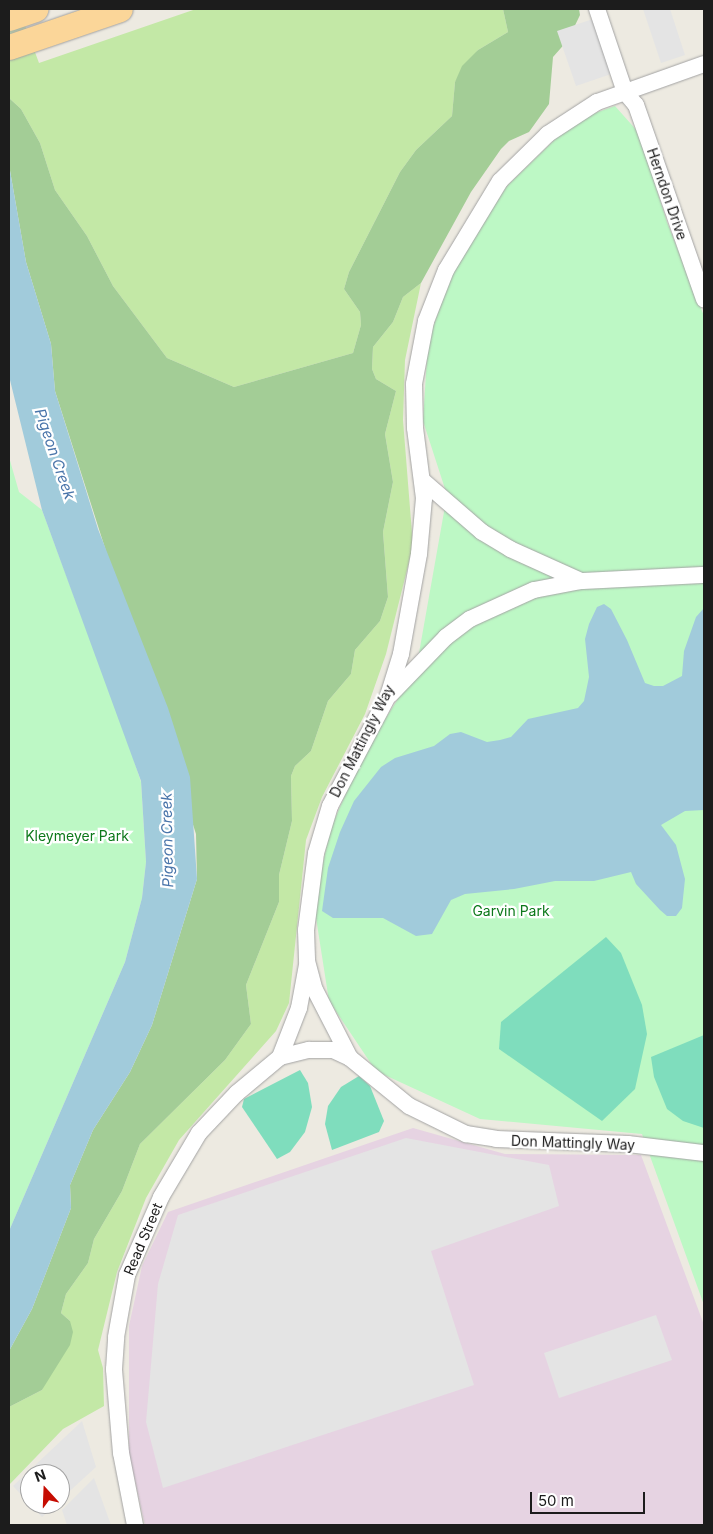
<!DOCTYPE html>
<style>
body{margin:0}
#map{position:relative;width:713px;height:1534px;overflow:hidden;background:#edeae1;font-family:Inter,sans-serif}
div>[style]{position:absolute}
.industrial>*{inset:0;background:#e6d3e2}
.grass>*{inset:0;background:#c3e8a6}
.forest>*{inset:0;background:#a3cd96}
.park>*{inset:0;background:#bdf8c5}
.pitch>*{inset:0;background:#7fddbd}
.parking>*{inset:0;background:#e4e4e4}
.water>*{inset:0;background:#a1cbdb}
.roads{filter:drop-shadow(0 0 1px #a3a3a3) drop-shadow(0 0 1px #a3a3a3)}
.minor>*{height:16px;margin:-8px;padding:0 8px;transform-origin:8px;border-radius:8px;background:#fff}
.primary>*{height:25px;margin:-12.5px;padding:0 12.5px;transform-origin:12.5px;border-radius:12.5px;background:#fbd699}
span{translate:-50% -50%;white-space:nowrap;text-align:center;line-height:1.15;-webkit-text-stroke:4.5px #fff;paint-order:stroke}
.street-label{font-size:14px;color:#1c1c1c}
.park-label{font-size:14px;color:#0c781a}
.water-label{font-size:15px;color:#4a75aa;font-style:italic}
.frame{position:absolute;inset:0;border:10px solid #1c1c1c;pointer-events:none}
.north{position:absolute;left:20px;top:1464px;width:50px;height:50px;box-sizing:border-box;background:#fff;border:1px solid #a4a4a4;border-radius:50%;rotate:340deg;font-size:14px;font-weight:700;line-height:20px;text-align:center;color:#1c1c1c}
.north::after{content:'';display:block;margin:auto;width:18px;height:22px;background:#c60c02;clip-path:polygon(50% 0,100% 100%,50% 72%,0 100%)}
.scale{position:absolute;left:530px;top:1492px;width:115px;height:22px;box-sizing:border-box;border:2px solid #1c1c1c;border-top:0;padding-left:6px;font-size:15px;line-height:18px;white-space:nowrap;color:#1c1c1c;-webkit-text-stroke:4px #fff;paint-order:stroke}
</style>
<div id="map">
<div class="industrial">
<div style="clip-path:polygon(413px 1128px,505px 1154px,641px 1155px,704px 1325px,704px 1525px,145px 1525px,129px 1455px,129px 1326px,142px 1266px,168px 1212px)"></div>
</div>
<div class="grass">
<div style="clip-path:polygon(9px 9px,19px 9px,39px 63px,196px 9px,503px 9px,508px 32px,478px 50px,455px 82px,452px 116px,416px 150px,400px 172px,349px 272px,344px 289px,360px 312px,361px 325px,353px 353px,234px 387px,167px 358px,113px 286px,87px 236px,55px 190px,40px 143px,21px 109px,9px 98px)"></div>
<div style="clip-path:polygon(421px 283px,405px 360px,403px 420px,413px 546px,386px 654px,365px 714px,322px 797px,306px 840px,289px 1003px,276px 1031px,179px 1140px,146px 1198px,117px 1272px,98px 1350px,103px 1368px,104px 1406px,63px 1429px,9px 1485px,9px 1407px,42px 1390px,70px 1321px,61px 1313px,66px 1294px,88px 1263px,94px 1239px,122px 1191px,140px 1144px,225px 1060px,251px 1024px,246px 985px,279px 902px,279px 875px,292px 821px,291px 776px,295px 766px,311px 751px,328px 701px,351px 674px,355px 650px,380px 621px,388px 597px,383px 532px,393px 482px,385px 434px,396px 391px,376px 379px,372px 369px,373px 347px,393px 322px,403px 297px)"></div>
</div>
<div class="forest">
<div style="clip-path:polygon(503px 9px,579px 9px,580px 15px,568px 40px,553px 57px,549px 104px,529px 132px,509px 141px,501px 149px,471px 192px,421px 283px,403px 297px,393px 322px,373px 347px,372px 369px,376px 379px,396px 391px,385px 434px,393px 482px,383px 532px,388px 597px,380px 621px,355px 650px,351px 674px,328px 701px,311px 751px,295px 766px,291px 776px,292px 821px,279px 875px,279px 902px,246px 985px,251px 1024px,225px 1060px,140px 1144px,122px 1191px,94px 1239px,88px 1263px,66px 1294px,61px 1313px,70px 1321px,73px 1332px,70px 1345px,42px 1390px,9px 1407px,9px 1351px,32px 1309px,71px 1208px,70px 1185px,93px 1130px,130px 1072px,152px 1025px,197px 879px,196px 834px,55px 391px,51px 344px,26px 262px,9px 165px,9px 98px,21px 109px,40px 143px,55px 190px,87px 236px,113px 286px,167px 358px,234px 387px,353px 353px,361px 325px,360px 312px,344px 289px,349px 272px,400px 172px,416px 150px,452px 116px,455px 82px,462px 66px,478px 50px,508px 32px)"></div>
</div>
<div class="park">
<div style="clip-path:polygon(615px 106px,639px 133px,667px 222px,704px 316px,704px 1305px,642px 1134px,480px 1119px,376px 1071px,329px 1001px,314px 905px,330px 830px,362px 756px,416px 670px,447px 495px,423px 421px,428px 342px,453px 268px,507px 186px,575px 120px)"></div>
<div style="clip-path:polygon(9px 457px,19px 492px,42px 510px,128px 742px,141px 782px,146px 862px,142px 898px,125px 962px,9px 1231px)"></div>
</div>
<div class="pitch">
<div style="clip-path:polygon(606px 937px,621px 953px,642px 1005px,647px 1034px,635px 1089px,602px 1121px,499px 1049px,501px 1022px)"></div>
<div style="clip-path:polygon(704px 1035px,704px 1128px,683px 1121px,667px 1109px,654px 1077px,651px 1057px)"></div>
<div style="clip-path:polygon(300px 1070px,308px 1083px,312px 1107px,305px 1132px,290px 1152px,277px 1159px,242px 1107px,244px 1099px)"></div>
<div style="clip-path:polygon(359px 1076px,370px 1086px,384px 1121px,379px 1132px,332px 1150px,325px 1124px,328px 1106px,341px 1087px)"></div>
</div>
<div class="parking">
<div style="clip-path:polygon(643px 9px,670px 9px,685px 55px,661px 63px)"></div>
<div style="clip-path:polygon(596px 18px,614px 73px,576px 86px,557px 31px)"></div>
<div style="clip-path:polygon(406px 1138px,549px 1165px,559px 1206px,431px 1251px,474px 1385px,163px 1488px,146px 1422px,158px 1284px,178px 1215px)"></div>
<div style="clip-path:polygon(656px 1315px,672px 1360px,559px 1398px,544px 1353px)"></div>
<div style="clip-path:polygon(82px 1421px,96px 1467px,60px 1500px,60px 1474px,30px 1474px,30px 1504px,56px 1504px,42px 1517px,13px 1486px)"></div>
<div style="clip-path:polygon(94px 1478px,111px 1525px,67px 1525px,62px 1510px)"></div>
</div>
<div class="water">
<div style="clip-path:polygon(9px 165px,26px 262px,51px 344px,55px 391px,98px 529px,168px 708px,190px 777px,197px 879px,152px 1025px,130px 1072px,93px 1130px,70px 1185px,71px 1208px,32px 1309px,9px 1351px,9px 1231px,125px 962px,142px 898px,146px 862px,141px 781px,42px 510px,9px 376px)"></div>
<div style="clip-path:polygon(604px 604px,611px 609px,627px 640px,645px 683px,654px 686px,663px 686px,682px 676px,684px 651px,696px 617px,704px 608px,704px 810px,685px 811px,661px 825px,676px 845px,685px 879px,682px 908px,676px 916px,667px 916px,660px 910px,636px 884px,631px 872px,594px 881px,555px 881px,514px 889px,465px 894px,451px 900px,432px 934px,416px 936px,383px 918px,333px 918px,322px 911px,328px 868px,340px 832px,354px 801px,381px 767px,395px 758px,434px 746px,450px 734px,461px 732px,487px 742px,500px 740px,511px 737px,528px 719px,578px 708px,584px 701px,589px 677px,585px 639px,589px 624px,597px 607px)"></div>
</div>
<div class="roads">
<div class="minor">
<div style="left:597px;top:9px;width:88px;rotate:71.4deg"></div>
<div style="left:625px;top:92px;width:17px;rotate:50deg"></div>
<div style="left:636px;top:105px;width:206px;rotate:70.7deg"></div>
<div style="left:704px;top:64px;width:114px;rotate:160.4deg"></div>
<div style="left:597px;top:102px;width:59px;rotate:146.9deg"></div>
<div style="left:548px;top:134px;width:67px;rotate:135.6deg"></div>
<div style="left:500px;top:181px;width:104px;rotate:121.2deg"></div>
<div style="left:446px;top:270px;width:55px;rotate:111.4deg"></div>
<div style="left:426px;top:321px;width:64px;rotate:100.8deg"></div>
<div style="left:414px;top:384px;width:44px;rotate:88.7deg"></div>
<div style="left:415px;top:428px;width:71px;rotate:82.7deg"></div>
<div style="left:424px;top:498px;width:56px;rotate:95.1deg"></div>
<div style="left:419px;top:554px;width:102px;rotate:100.2deg"></div>
<div style="left:401px;top:654px;width:44px;rotate:107.2deg"></div>
<div style="left:388px;top:696px;width:124px;rotate:117.8deg"></div>
<div style="left:330px;top:806px;width:49px;rotate:106.6deg"></div>
<div style="left:316px;top:853px;width:78px;rotate:97.4deg"></div>
<div style="left:306px;top:930px;width:31px;rotate:88deg"></div>
<div style="left:307px;top:961px;width:30px;rotate:75deg"></div>
<div style="left:315px;top:990px;width:76px;rotate:62.8deg"></div>
<div style="left:350px;top:1058px;width:76px;rotate:39.1deg"></div>
<div style="left:409px;top:1106px;width:64px;rotate:26.2deg"></div>
<div style="left:466px;top:1134px;width:30px;rotate:9deg"></div>
<div style="left:496px;top:1139px;width:132px;rotate:2.2deg"></div>
<div style="left:628px;top:1144px;width:77px;rotate:6.8deg"></div>
<div style="left:422px;top:480px;width:79px;rotate:40.9deg"></div>
<div style="left:482px;top:532px;width:33px;rotate:31deg"></div>
<div style="left:510px;top:549px;width:78px;rotate:24.3deg"></div>
<div style="left:390px;top:695px;width:81px;rotate:-46deg"></div>
<div style="left:446px;top:637px;width:30px;rotate:-37deg"></div>
<div style="left:470px;top:619px;width:70px;rotate:-24.4deg"></div>
<div style="left:534px;top:590px;width:48px;rotate:-10.8deg"></div>
<div style="left:581px;top:581px;width:123px;rotate:-2.8deg"></div>
<div style="left:280px;top:1057px;width:30px;rotate:-14deg"></div>
<div style="left:309px;top:1050px;width:24px"></div>
<div style="left:333px;top:1050px;width:19px;rotate:25deg"></div>
<div style="left:135px;top:1525px;width:73px;rotate:-101deg"></div>
<div style="left:121px;top:1453px;width:84px;rotate:-94.8deg"></div>
<div style="left:114px;top:1369px;width:32px;rotate:-86deg"></div>
<div style="left:116px;top:1337px;width:63px;rotate:-79.9deg"></div>
<div style="left:127px;top:1275px;width:85px;rotate:-66.4deg"></div>
<div style="left:161px;top:1197px;width:74px;rotate:-59.3deg"></div>
<div style="left:199px;top:1133px;width:55px;rotate:-46.5deg"></div>
<div style="left:237px;top:1093px;width:56px;rotate:-39.9deg"></div>
<div style="left:280px;top:1057px;width:53px;rotate:-68.8deg"></div>
<div style="left:299px;top:1008px;width:44px;rotate:-79.5deg"></div>
</div>
<div class="primary">
<div style="left:9px;top:18px;width:28px;rotate:-19deg"></div>
<div style="left:9px;top:47px;width:117px;rotate:-18.9deg"></div>
</div>
</div>
<div class="street-label">
<span style="left:667px;top:194px;rotate:71deg">Herndon Drive</span>
<span style="left:362px;top:741px;rotate:-63deg">Don Mattingly Way</span>
<span style="left:573px;top:1143px;rotate:2deg">Don Mattingly Way</span>
<span style="left:143px;top:1239px;rotate:-67deg">Read Street</span>
</div>
<div class="park-label">
<span style="left:77px;top:836px">Kleymeyer Park</span>
<span style="left:511px;top:911px">Garvin Park</span>
</div>
<div class="water-label">
<span style="left:55px;top:454px;rotate:71deg">Pigeon Creek</span>
<span style="left:167px;top:840px;rotate:-91deg">Pigeon Creek</span>
</div>
<div class="frame"></div>
<div class="north">N</div>
<div class="scale">50 m</div>
</div>
